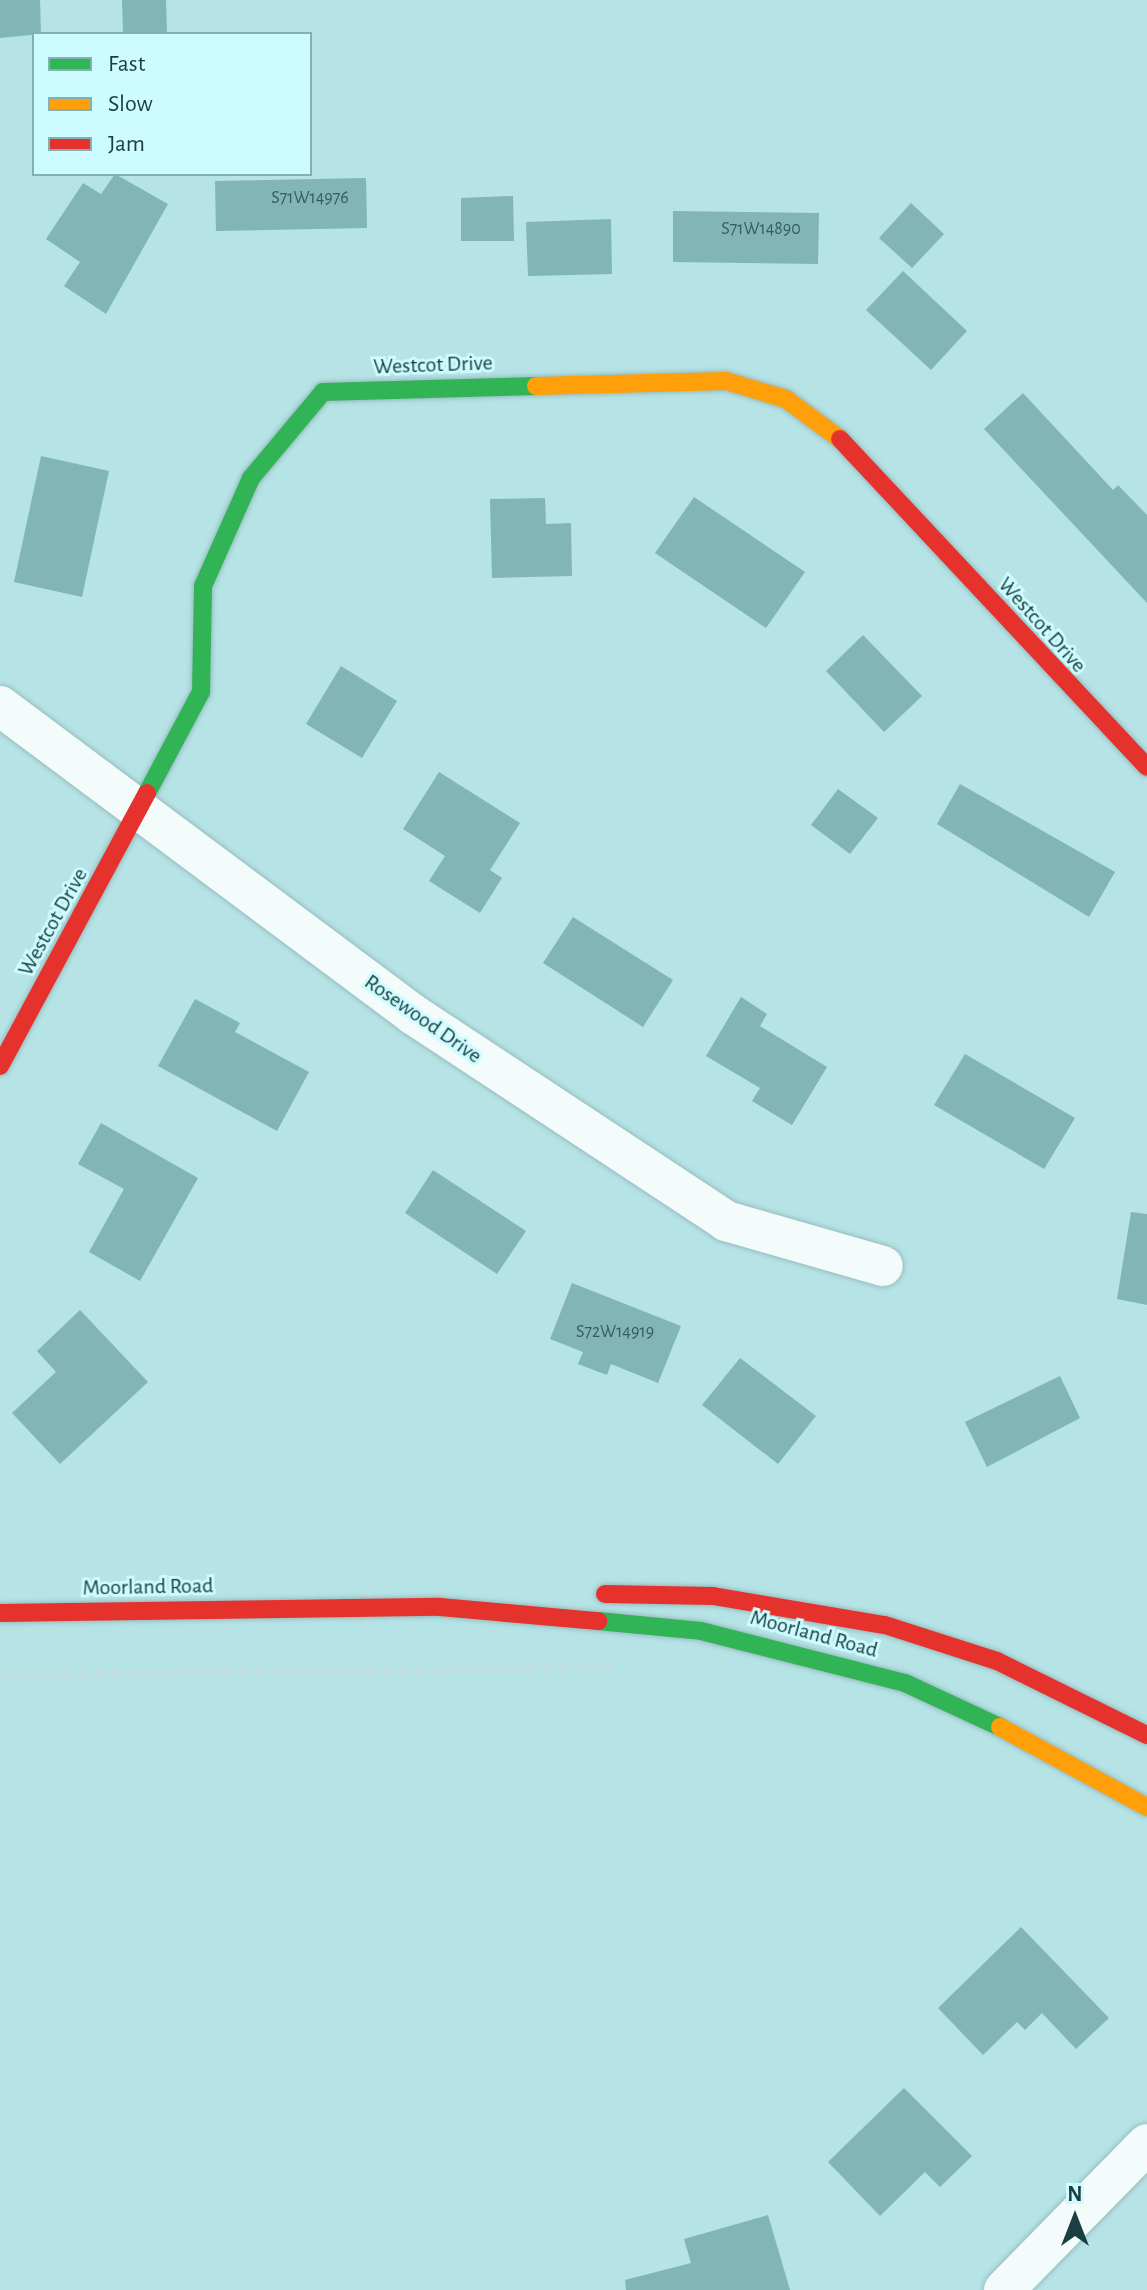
<!DOCTYPE html>
<style>
body{margin:0}
#map{position:relative;width:1147px;height:2290px;overflow:hidden;background:#b5e3e6;font-family:"Alegreya Sans",sans-serif}
div>[style]{position:absolute}
.building>*{inset:0;background:#82b5b7}
.path>*{height:5px;margin-top:-2.5px;transform-origin:0;background:repeating-linear-gradient(90deg,#ccdbdd 0 4px,transparent 0 8px)}
.roads{filter:drop-shadow(0 0 2px #98bcbf) drop-shadow(0 0 2px #98bcbf)}
.street>*{height:40px;margin:-20px;padding:0 20px;transform-origin:20px;border-radius:20px;background:#f4fbfb}
.fast>*{height:18px;margin:-9px;padding:0 9px;transform-origin:9px;border-radius:9px;background:#30b455}
.slow>*{height:18px;margin:-9px;padding:0 9px;transform-origin:9px;border-radius:9px;background:#ff9f0a}
.jam>*{height:18px;margin:-9px;padding:0 9px;transform-origin:9px;border-radius:9px;background:#e5322d}
span{translate:-50% -50%;white-space:nowrap;text-align:center;line-height:1.15;-webkit-text-stroke:6px #ccfcff;paint-order:stroke}
.number-label{font-size:18px;color:#355c5e}
.number-label span{-webkit-text-stroke-width:0}
.street-label{font-size:22px;color:#1b3e40}
.legend{position:absolute;left:32px;top:32px;width:280px;height:144px;box-sizing:border-box;background:#ccfcff;border:2px solid #85b0b3;margin:0;padding:10px 14px;list-style:none;font-size:24px;color:#1b3e40}
.legend li{display:flex;align-items:center;gap:16px;height:40px}
.legend b{width:40px;border:2px solid #85b0b3}
.north{position:absolute;left:1035px;top:2178px;width:80px;height:80px;-webkit-text-stroke:6px #ccfcff;paint-order:stroke;rotate:0deg;font-size:22px;font-weight:700;line-height:32px;text-align:center;color:#1b3e40}
.north::after{content:'';display:block;margin:auto;width:28px;height:36px;background:#1b3e40;clip-path:polygon(50% 0,100% 100%,50% 72%,0 100%)}
</style>
<div id="map">
<div class="building">
<div style="clip-path:polygon(0 0,40px 0,41px 34px,0 38px)"></div>
<div style="clip-path:polygon(122px 0,166px 0,167px 32px,123px 33px)"></div>
<div style="clip-path:polygon(115px 174px,168px 204px,106px 314px,64px 286px,80px 262px,46px 239px,83px 183px,101px 194px)"></div>
<div style="clip-path:polygon(366px 178px,367px 228px,216px 231px,215px 181px)"></div>
<div style="clip-path:polygon(513px 196px,514px 241px,461px 241px,461px 198px)"></div>
<div style="clip-path:polygon(911px 203px,944px 234px,912px 268px,879px 238px)"></div>
<div style="clip-path:polygon(673px 211px,819px 213px,818px 264px,673px 262px)"></div>
<div style="clip-path:polygon(611px 219px,612px 274px,528px 276px,526px 222px)"></div>
<div style="clip-path:polygon(903px 271px,967px 331px,931px 370px,866px 310px)"></div>
<div style="clip-path:polygon(1023px 393px,1113px 490px,1118px 485px,1147px 515px,1147px 603px,984px 429px)"></div>
<div style="clip-path:polygon(41px 456px,109px 471px,82px 597px,14px 582px)"></div>
<div style="clip-path:polygon(694px 497px,805px 572px,766px 628px,655px 553px)"></div>
<div style="clip-path:polygon(545px 498px,546px 524px,571px 523px,572px 576px,492px 578px,490px 499px)"></div>
<div style="clip-path:polygon(863px 635px,922px 696px,884px 732px,826px 671px)"></div>
<div style="clip-path:polygon(341px 666px,397px 701px,362px 758px,306px 724px)"></div>
<div style="clip-path:polygon(439px 772px,520px 823px,490px 870px,502px 878px,480px 913px,429px 881px,445px 856px,403px 829px)"></div>
<div style="clip-path:polygon(960px 784px,1115px 872px,1089px 917px,937px 824px)"></div>
<div style="clip-path:polygon(838px 789px,878px 818px,850px 854px,811px 825px)"></div>
<div style="clip-path:polygon(573px 917px,673px 980px,643px 1027px,543px 963px)"></div>
<div style="clip-path:polygon(741px 997px,767px 1014px,760px 1026px,827px 1067px,792px 1125px,752px 1101px,760px 1088px,706px 1056px)"></div>
<div style="clip-path:polygon(195px 999px,240px 1023px,235px 1032px,309px 1072px,277px 1131px,158px 1066px)"></div>
<div style="clip-path:polygon(965px 1054px,1075px 1118px,1044px 1169px,934px 1105px)"></div>
<div style="clip-path:polygon(101px 1123px,198px 1178px,140px 1281px,89px 1252px,124px 1189px,78px 1164px)"></div>
<div style="clip-path:polygon(433px 1170px,526px 1231px,497px 1274px,405px 1213px)"></div>
<div style="clip-path:polygon(1131px 1212px,1147px 1214px,1147px 1305px,1117px 1299px)"></div>
<div style="clip-path:polygon(572px 1283px,681px 1326px,658px 1383px,611px 1364px,607px 1375px,578px 1364px,583px 1352px,550px 1339px)"></div>
<div style="clip-path:polygon(80px 1310px,148px 1382px,60px 1464px,12px 1413px,56px 1372px,37px 1351px)"></div>
<div style="clip-path:polygon(740px 1358px,816px 1416px,778px 1464px,702px 1405px)"></div>
<div style="clip-path:polygon(1060px 1376px,1080px 1418px,987px 1467px,965px 1422px)"></div>
<div style="clip-path:polygon(1021px 1927px,1109px 2018px,1076px 2049px,1042px 2013px,1025px 2030px,1017px 2022px,983px 2055px,938px 2008px)"></div>
<div style="clip-path:polygon(904px 2088px,972px 2156px,940px 2187px,925px 2172px,880px 2216px,828px 2162px)"></div>
<div style="clip-path:polygon(768px 2215px,790px 2290px,626px 2290px,625px 2280px,691px 2263px,684px 2239px)"></div>
</div>
<div class="path">
<div style="left:0;top:1675px;width:616px;rotate:-0.74deg"></div>
</div>
<div class="roads">
<div class="street">
<div style="left:0;top:706px;width:517px;rotate:36.74deg"></div>
<div style="left:414px;top:1015px;width:374px;rotate:33.4deg"></div>
<div style="left:726px;top:1221px;width:163px;rotate:16deg"></div>
<div style="left:1004px;top:2290px;width:204px;rotate:-45.6deg"></div>
</div>
<div class="fast">
<div style="left:147px;top:793px;width:115px;rotate:-61.9deg"></div>
<div style="left:201px;top:692px;width:106px;rotate:-88.9deg"></div>
<div style="left:203px;top:586px;width:118px;rotate:-66deg"></div>
<div style="left:251px;top:478px;width:112px;rotate:-50.1deg"></div>
<div style="left:323px;top:392px;width:213px;rotate:-1.6deg"></div>
<div style="left:598px;top:1621px;width:103px;rotate:5.5deg"></div>
<div style="left:701px;top:1631px;width:211px;rotate:14.3deg"></div>
<div style="left:905px;top:1683px;width:105px;rotate:24.9deg"></div>
</div>
<div class="slow">
<div style="left:536px;top:386px;width:190px;rotate:-1.5deg"></div>
<div style="left:726px;top:381px;width:63px;rotate:16.7deg"></div>
<div style="left:786px;top:399px;width:67px;rotate:36.5deg"></div>
<div style="left:1000px;top:1727px;width:167px;rotate:28.6deg"></div>
</div>
<div class="jam">
<div style="left:840px;top:439px;width:449px;rotate:46.9deg"></div>
<div style="left:0;top:1066px;width:310px;rotate:-61.7deg"></div>
<div style="left:605px;top:1594px;width:108px;rotate:1.1deg"></div>
<div style="left:713px;top:1596px;width:174px;rotate:9.6deg"></div>
<div style="left:885px;top:1625px;width:118px;rotate:17.8deg"></div>
<div style="left:997px;top:1661px;width:167px;rotate:26.3deg"></div>
<div style="left:0;top:1613px;width:440px;rotate:-0.8deg"></div>
<div style="left:440px;top:1607px;width:159px;rotate:5.1deg"></div>
</div>
</div>
<div class="number-label">
<span style="left:310px;top:198px">S71W14976</span>
<span style="left:761px;top:229px">S71W14890</span>
<span style="left:615px;top:1332px">S72W14919</span>
</div>
<div class="street-label">
<span style="left:433px;top:365px;rotate:-2deg">Westcot Drive</span>
<span style="left:1042px;top:625px;rotate:48deg">Westcot Drive</span>
<span style="left:53px;top:922px;rotate:-61deg">Westcot Drive</span>
<span style="left:423px;top:1019px;rotate:35deg">Rosewood Drive</span>
<span style="left:148px;top:1587px;rotate:-1deg">Moorland Road</span>
<span style="left:814px;top:1634px;rotate:15deg">Moorland Road</span>
</div>
<ul class="legend">
<li><b style="height:10px;background:#30b455"></b>Fast</li>
<li><b style="height:10px;background:#ff9f0a"></b>Slow</li>
<li><b style="height:10px;background:#e5322d"></b>Jam</li>
</ul>
<div class="north">N</div>
</div>
